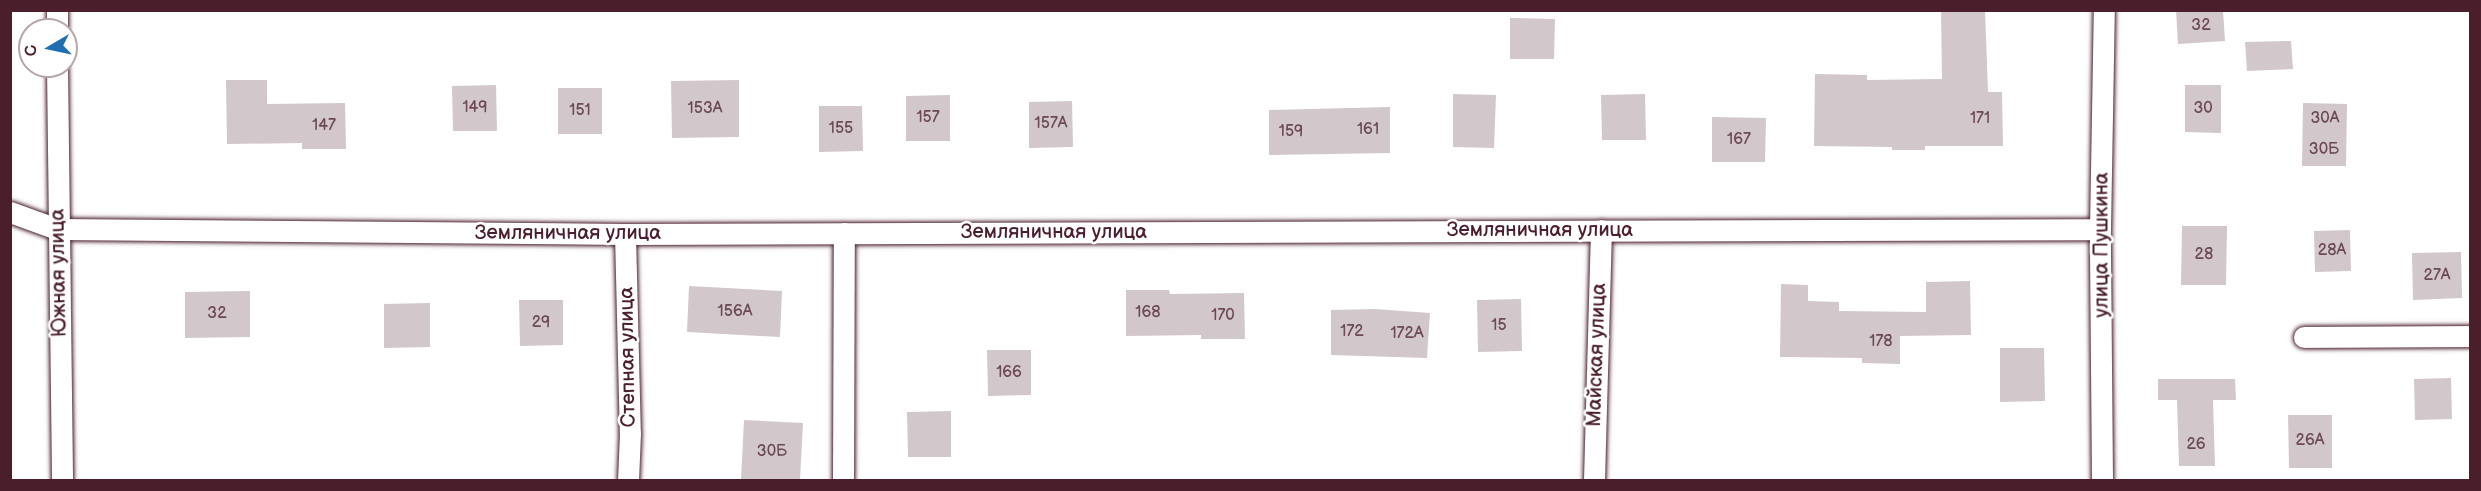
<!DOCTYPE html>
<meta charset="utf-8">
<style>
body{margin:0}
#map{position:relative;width:2481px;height:491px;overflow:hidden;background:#fff;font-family:"Balsamiq Sans",sans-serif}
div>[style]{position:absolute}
.building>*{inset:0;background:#d2c7cb}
.roads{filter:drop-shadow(0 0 2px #4a1f2b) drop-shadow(0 0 2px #4a1f2b)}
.street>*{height:21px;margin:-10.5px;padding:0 10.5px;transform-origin:10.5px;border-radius:10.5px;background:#fff}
span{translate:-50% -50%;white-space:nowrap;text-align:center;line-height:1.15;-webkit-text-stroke:5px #fff;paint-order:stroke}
.number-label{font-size:16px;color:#6c4953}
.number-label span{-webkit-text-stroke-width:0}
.street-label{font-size:20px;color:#4a1f2b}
.frame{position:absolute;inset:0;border:12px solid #4a1f2b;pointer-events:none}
.north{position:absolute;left:18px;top:18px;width:60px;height:60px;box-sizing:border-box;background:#fff;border:2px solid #b7a5aa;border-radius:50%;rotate:261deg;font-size:16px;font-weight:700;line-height:24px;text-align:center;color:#4a1f2b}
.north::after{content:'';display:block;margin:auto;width:21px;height:27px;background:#1f6fb2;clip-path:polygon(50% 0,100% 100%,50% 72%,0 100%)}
</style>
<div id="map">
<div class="building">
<div style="clip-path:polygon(1941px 10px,1985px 10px,1988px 92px,2002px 92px,2003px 146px,1925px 146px,1925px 150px,1892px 150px,1892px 147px,1814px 146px,1815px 74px,1867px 75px,1867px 80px,1942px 79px)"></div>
<div style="clip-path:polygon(2176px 10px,2223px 10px,2225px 41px,2178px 44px)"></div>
<div style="clip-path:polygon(1510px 18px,1555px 19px,1554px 59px,1510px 59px)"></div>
<div style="clip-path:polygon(2291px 41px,2293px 69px,2247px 71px,2245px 42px)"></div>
<div style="clip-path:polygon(226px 80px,267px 80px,267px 104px,345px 103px,346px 149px,302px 149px,302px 143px,227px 144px)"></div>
<div style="clip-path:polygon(739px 80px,739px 137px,672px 138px,671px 81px)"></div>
<div style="clip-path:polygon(496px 85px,497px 131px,453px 131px,452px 86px)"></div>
<div style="clip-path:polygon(2185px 85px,2221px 85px,2221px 133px,2185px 132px)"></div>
<div style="clip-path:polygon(558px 88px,602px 88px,602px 134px,558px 134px)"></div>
<div style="clip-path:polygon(1453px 94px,1496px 95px,1494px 148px,1453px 147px)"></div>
<div style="clip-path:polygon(1645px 94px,1646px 140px,1602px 140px,1601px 95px)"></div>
<div style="clip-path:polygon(950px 95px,950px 141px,906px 141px,906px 96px)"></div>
<div style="clip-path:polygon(1072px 101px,1073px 147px,1029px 148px,1029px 102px)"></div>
<div style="clip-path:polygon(2303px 103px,2347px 104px,2346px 166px,2302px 166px)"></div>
<div style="clip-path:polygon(819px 106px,862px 106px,863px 151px,819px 152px)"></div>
<div style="clip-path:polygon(1390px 107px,1390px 153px,1269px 155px,1269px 110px)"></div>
<div style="clip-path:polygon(1712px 117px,1766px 118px,1765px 162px,1712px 162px)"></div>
<div style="clip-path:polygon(2182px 226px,2227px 226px,2226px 285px,2181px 285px)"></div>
<div style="clip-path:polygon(2350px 230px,2351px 271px,2315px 272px,2314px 231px)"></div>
<div style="clip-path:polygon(2461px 252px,2462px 298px,2413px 300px,2412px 253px)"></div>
<div style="clip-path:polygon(1970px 281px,1971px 335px,1900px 336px,1900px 364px,1862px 363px,1862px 358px,1780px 357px,1781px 284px,1808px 285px,1808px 301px,1839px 302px,1839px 311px,1926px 312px,1926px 282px)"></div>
<div style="clip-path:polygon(689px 286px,782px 291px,780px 337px,687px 332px)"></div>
<div style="clip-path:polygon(1126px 290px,1169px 290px,1170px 294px,1244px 293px,1245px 339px,1201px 339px,1201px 335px,1126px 336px)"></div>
<div style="clip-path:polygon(250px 291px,250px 337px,185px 338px,185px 292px)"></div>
<div style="clip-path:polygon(1521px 299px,1522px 351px,1478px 352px,1477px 300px)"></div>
<div style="clip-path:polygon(519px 300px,563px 300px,563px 345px,520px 346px)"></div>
<div style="clip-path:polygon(430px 303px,430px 347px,384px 348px,384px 304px)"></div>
<div style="clip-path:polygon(1375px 309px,1430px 313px,1427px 358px,1331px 355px,1331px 310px)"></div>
<div style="clip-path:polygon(2000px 348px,2044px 348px,2045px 401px,2000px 402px)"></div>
<div style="clip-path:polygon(987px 350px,1031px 350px,1031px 395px,988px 396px)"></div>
<div style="clip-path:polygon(2451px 378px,2452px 419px,2415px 420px,2414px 379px)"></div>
<div style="clip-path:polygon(2158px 379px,2235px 379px,2236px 400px,2213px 400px,2215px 466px,2179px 466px,2177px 400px,2158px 400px)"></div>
<div style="clip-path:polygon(951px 411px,951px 457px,908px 457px,907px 412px)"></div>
<div style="clip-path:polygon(2288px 415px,2332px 415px,2332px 468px,2289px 468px)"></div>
<div style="clip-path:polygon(744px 420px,803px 423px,800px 480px,741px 480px)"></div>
</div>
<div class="roads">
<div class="street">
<div style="left:57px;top:30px;width:20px;rotate:-90deg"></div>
<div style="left:57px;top:66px;width:414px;rotate:89.3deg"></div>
<div style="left:10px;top:212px;width:50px;rotate:19.9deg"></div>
<div style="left:57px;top:229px;width:568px;rotate:0.5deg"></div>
<div style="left:625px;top:234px;width:1475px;rotate:-0.19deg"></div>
<div style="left:625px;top:234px;width:199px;rotate:88.6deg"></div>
<div style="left:630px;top:433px;width:47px;rotate:92.4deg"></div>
<div style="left:2304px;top:337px;width:166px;rotate:-0.3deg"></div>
<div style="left:843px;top:480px;width:247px;rotate:-89.8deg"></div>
<div style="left:1594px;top:480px;width:250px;rotate:-88.4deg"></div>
<div style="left:2102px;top:480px;width:251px;rotate:-90.5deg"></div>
<div style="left:2100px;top:229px;width:219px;rotate:-89deg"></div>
</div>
</div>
<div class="number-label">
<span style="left:2201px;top:26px">32</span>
<span style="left:475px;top:108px">149</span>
<span style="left:705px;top:109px">153А</span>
<span style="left:2203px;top:109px">30</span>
<span style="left:580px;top:111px">151</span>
<span style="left:928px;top:118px">157</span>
<span style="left:1980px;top:119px">171</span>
<span style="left:2325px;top:119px">30А</span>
<span style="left:1051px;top:124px">157А</span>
<span style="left:324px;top:126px">147</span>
<span style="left:841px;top:129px">155</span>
<span style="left:1368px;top:130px">161</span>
<span style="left:1291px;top:132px">159</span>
<span style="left:1739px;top:140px">167</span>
<span style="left:2324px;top:150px">30Б</span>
<span style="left:2332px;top:251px">28А</span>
<span style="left:2204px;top:255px">28</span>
<span style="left:2437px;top:276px">27А</span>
<span style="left:735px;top:312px">156А</span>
<span style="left:1148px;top:313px">168</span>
<span style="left:217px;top:314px">32</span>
<span style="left:1223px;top:316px">170</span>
<span style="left:541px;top:323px">29</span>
<span style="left:1499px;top:326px">15</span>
<span style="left:1352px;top:332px">172</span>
<span style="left:1407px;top:334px">172А</span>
<span style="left:1881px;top:342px">178</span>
<span style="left:1009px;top:373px">166</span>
<span style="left:2310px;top:441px">26А</span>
<span style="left:2196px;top:445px">26</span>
<span style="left:772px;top:452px">30Б</span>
</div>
<div class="street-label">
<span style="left:1540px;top:230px">Земляничная улица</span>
<span style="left:1054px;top:232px">Земляничная улица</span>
<span style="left:568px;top:233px">Земляничная улица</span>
<span style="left:2102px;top:245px;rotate:-90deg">улица Пушкина</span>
<span style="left:59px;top:273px;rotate:-91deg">Южная улица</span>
<span style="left:1597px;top:355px;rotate:-88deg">Майская улица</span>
<span style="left:628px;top:357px;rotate:-91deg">Степная улица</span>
</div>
<div class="frame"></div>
<div class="north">С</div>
</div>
